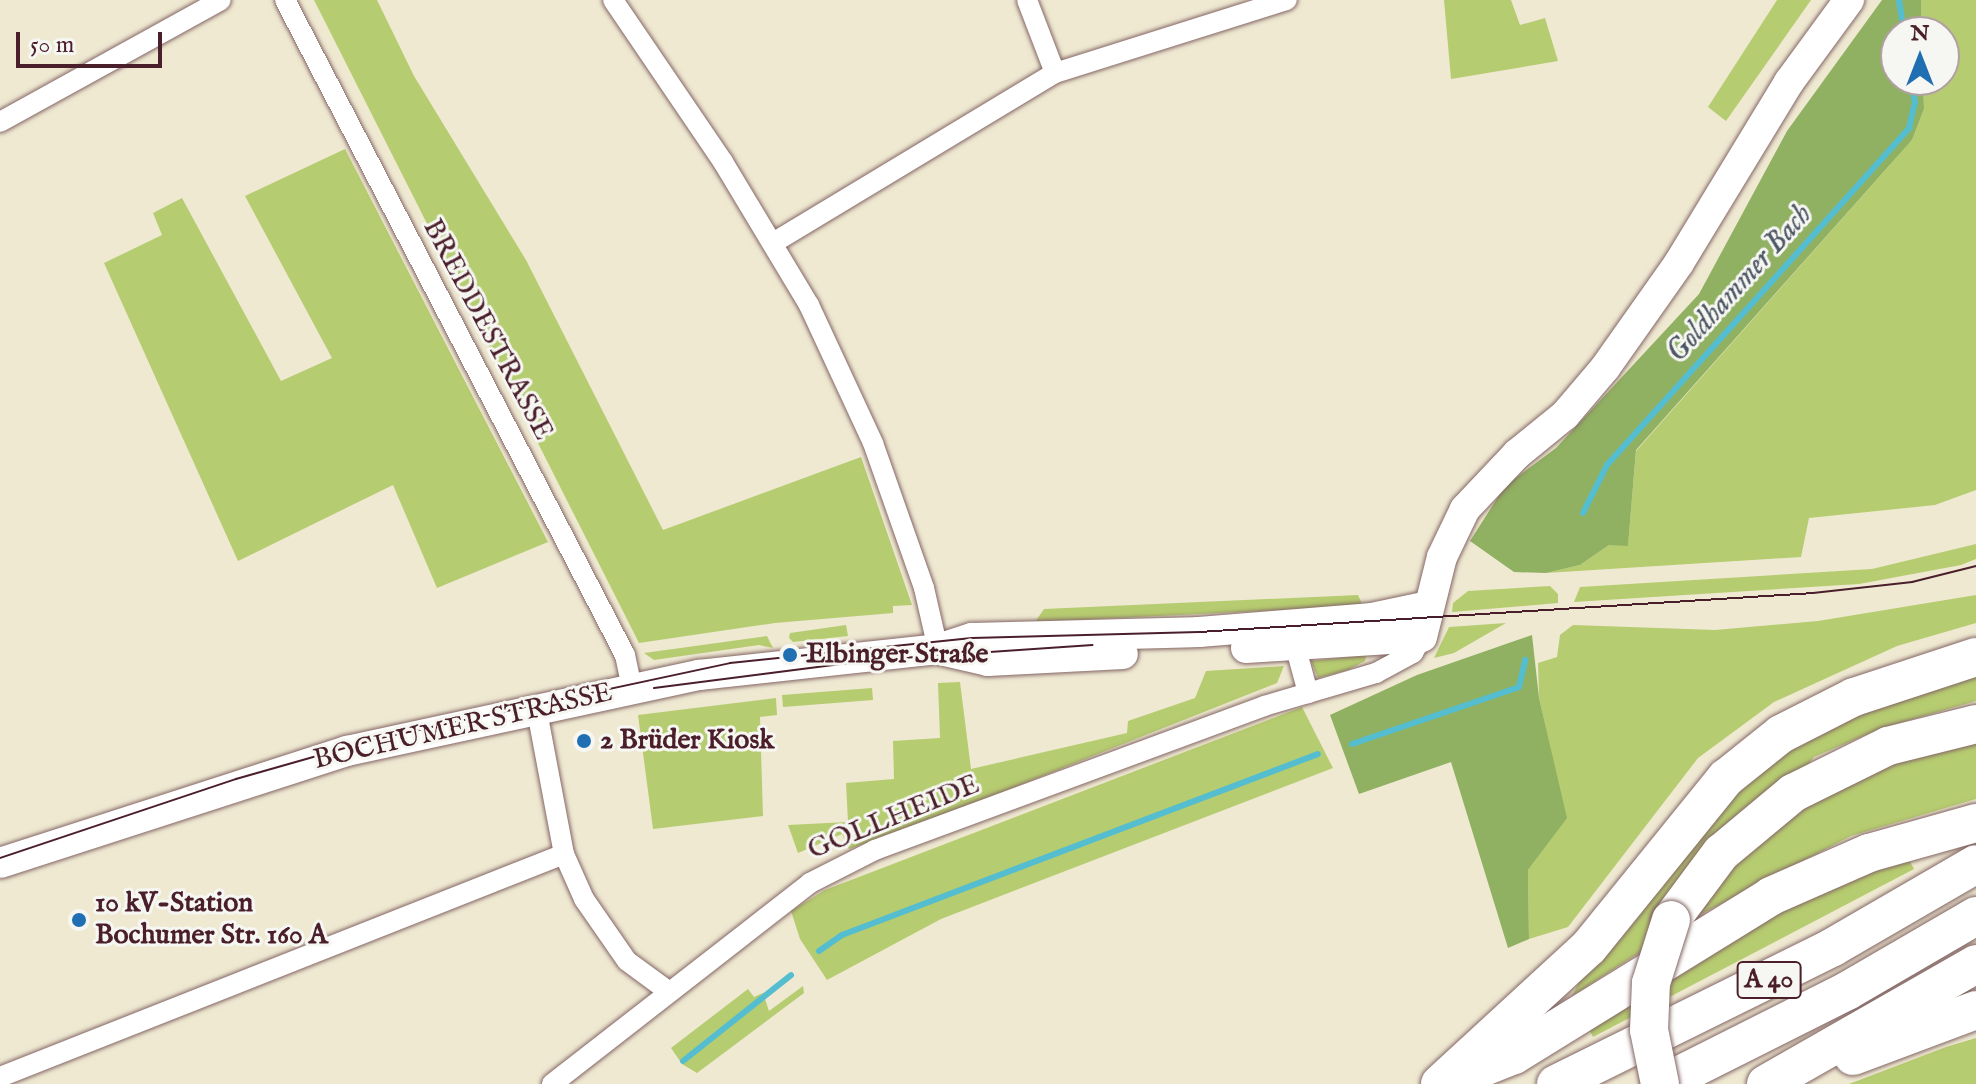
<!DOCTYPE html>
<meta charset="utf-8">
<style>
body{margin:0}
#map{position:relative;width:1976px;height:1084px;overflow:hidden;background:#efe9d2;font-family:"IM FELL English",serif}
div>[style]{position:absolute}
.green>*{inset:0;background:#b6cc70}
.forest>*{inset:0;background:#90b062}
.stream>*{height:6px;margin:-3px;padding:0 3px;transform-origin:3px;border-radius:3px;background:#54bed0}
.roads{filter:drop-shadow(0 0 2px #846665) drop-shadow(0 0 2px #846665)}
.minor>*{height:20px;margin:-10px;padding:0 10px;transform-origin:10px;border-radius:10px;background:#fff}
.secondary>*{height:30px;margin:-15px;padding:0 15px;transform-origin:15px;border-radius:15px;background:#fff}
.motorway>*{height:38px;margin:-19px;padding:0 19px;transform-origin:19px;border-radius:19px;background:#fff}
.tram>*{height:2px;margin:-1px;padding:0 1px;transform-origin:1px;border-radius:1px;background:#4a1f2b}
.bridges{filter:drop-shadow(0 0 2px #846665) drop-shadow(0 0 2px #846665)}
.motorway-bridge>*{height:38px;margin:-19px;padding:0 19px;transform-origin:19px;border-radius:19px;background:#fff}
.dots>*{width:22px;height:22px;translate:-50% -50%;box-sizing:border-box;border:4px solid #f6f6f2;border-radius:50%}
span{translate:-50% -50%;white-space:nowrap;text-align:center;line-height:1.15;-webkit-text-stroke:6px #f6f6f2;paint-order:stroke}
.shield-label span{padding:2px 6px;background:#f6f6f2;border:2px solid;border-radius:6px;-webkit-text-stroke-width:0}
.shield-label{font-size:26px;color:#4a1f2b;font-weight:700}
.street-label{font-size:28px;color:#4a1f2b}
.poi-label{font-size:28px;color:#4a1f2b;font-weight:700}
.left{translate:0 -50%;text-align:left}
.water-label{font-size:30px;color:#4e5765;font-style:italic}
.north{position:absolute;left:1880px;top:16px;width:80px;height:80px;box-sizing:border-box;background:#f6f6f2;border:2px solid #b1a0a2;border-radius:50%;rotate:0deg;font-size:22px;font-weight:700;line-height:32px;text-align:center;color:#4a1f2b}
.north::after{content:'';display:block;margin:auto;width:28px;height:36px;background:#1f6fb2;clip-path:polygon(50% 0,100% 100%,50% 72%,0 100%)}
.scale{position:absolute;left:16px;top:32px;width:146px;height:36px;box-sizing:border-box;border:4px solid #4a1f2b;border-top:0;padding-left:10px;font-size:24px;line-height:28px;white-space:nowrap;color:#4a1f2b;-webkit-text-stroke:6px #f6f6f2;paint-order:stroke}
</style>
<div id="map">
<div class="green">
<div style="clip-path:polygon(314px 0,377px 0,414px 76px,526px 260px,663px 530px,861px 457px,912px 605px,893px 606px,893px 613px,775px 623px,639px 643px)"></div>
<div style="clip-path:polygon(1444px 0,1511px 0,1520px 25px,1545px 18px,1558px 61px,1451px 79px)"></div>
<div style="clip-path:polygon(1777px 0,1811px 0,1726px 121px,1708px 107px)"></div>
<div style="clip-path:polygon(1921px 0,1976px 0,1976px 490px,1935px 505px,1809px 518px,1801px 557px,1546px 573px,1580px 565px,1609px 545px,1628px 545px,1636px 451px,1912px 140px,1924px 109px,1923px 80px,1944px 80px,1944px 32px,1921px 32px)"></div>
<div style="clip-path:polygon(345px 149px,548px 542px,437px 588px,393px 485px,238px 561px,104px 263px,162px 235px,153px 213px,182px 198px,281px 381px,332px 358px,245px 196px)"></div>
<div style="clip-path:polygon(1976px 544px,1976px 559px,1961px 565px,1859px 584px,1574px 602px,1580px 587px,1872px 569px)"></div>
<div style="clip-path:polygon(1550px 586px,1558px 594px,1558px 603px,1452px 612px,1453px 603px,1468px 591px)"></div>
<div style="clip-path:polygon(1358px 595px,1363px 606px,1035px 622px,1044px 609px)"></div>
<div style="clip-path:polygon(1976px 595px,1976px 623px,1897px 646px,1774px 702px,1698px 758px,1568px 927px,1529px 939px,1528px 870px,1566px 818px,1539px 698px,1538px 663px,1557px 657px,1560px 635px,1573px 625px,1715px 630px,1818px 621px)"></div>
<div style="clip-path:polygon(1506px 623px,1454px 653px,1434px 658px,1449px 627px)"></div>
<div style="clip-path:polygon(846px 625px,848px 636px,793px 642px,789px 638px,790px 633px)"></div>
<div style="clip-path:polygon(767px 636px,773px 648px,759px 645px,654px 660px,644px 653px)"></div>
<div style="clip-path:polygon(1366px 655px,1365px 661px,1348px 670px,1318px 678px,1311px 661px)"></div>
<div style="clip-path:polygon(1284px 666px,1277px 683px,924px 823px,849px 849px,842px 834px,798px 853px,788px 825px,848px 822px,846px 783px,894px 779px,893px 741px,940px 738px,938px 683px,960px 682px,971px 769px,1127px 733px,1128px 721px,1195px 698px,1206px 671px)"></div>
<div style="clip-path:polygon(1976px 673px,1976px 701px,1882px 728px,1814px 757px,1751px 839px,1840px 781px,1976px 736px,1976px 799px,1851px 836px,1690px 920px,1572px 996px,1582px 976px,1744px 781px,1831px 723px)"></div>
<div style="clip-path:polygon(872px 688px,873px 700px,783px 707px,782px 695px)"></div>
<div style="clip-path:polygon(776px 698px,777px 715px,760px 717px,763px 816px,653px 829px,638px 715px)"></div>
<div style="clip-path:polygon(1302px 707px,1333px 768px,941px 919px,827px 980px,800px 939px,791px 911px,825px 890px)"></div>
<div style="clip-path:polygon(1908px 858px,1914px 869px,1593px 1037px,1589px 1029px,1814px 890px)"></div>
<div style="clip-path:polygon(803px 986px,804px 993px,697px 1073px,682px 1064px,671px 1048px,748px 989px,754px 997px,763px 993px,769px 1011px)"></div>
<div style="clip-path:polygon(1976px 1038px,1976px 1084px,1849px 1084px,1946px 1047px)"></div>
</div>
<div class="forest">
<div style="clip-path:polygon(1882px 0,1921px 0,1921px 32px,1896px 32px,1896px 80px,1923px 80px,1924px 109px,1912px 140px,1636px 450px,1628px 546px,1609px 545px,1580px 565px,1546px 573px,1514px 572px,1470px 541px,1505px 486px,1556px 448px,1699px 294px,1787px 131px)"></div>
<div style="clip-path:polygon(1532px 635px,1539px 698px,1567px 818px,1528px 870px,1529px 939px,1508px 948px,1451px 762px,1359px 794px,1330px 715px,1417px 675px)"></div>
</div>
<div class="stream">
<div style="left:1899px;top:0;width:32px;rotate:81deg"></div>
<div style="left:1583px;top:513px;width:54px;rotate:-63.4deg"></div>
<div style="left:1607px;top:465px;width:453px;rotate:-48.1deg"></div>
<div style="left:1909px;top:128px;width:26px;rotate:-77deg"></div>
<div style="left:1915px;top:103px;width:23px;rotate:-100deg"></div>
<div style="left:1352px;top:744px;width:176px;rotate:-18.8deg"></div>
<div style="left:1519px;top:687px;width:28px;rotate:-77deg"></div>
<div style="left:819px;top:951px;width:28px;rotate:-35deg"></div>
<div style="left:842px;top:935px;width:509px;rotate:-20.82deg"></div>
<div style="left:683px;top:1061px;width:138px;rotate:-38.5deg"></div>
</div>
<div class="roads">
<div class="minor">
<div style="left:285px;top:0;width:738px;rotate:62.57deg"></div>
<div style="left:625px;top:655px;width:33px;rotate:78deg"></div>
<div style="left:613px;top:0;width:196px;rotate:55.8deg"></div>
<div style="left:723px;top:162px;width:167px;rotate:59deg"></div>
<div style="left:809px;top:305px;width:152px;rotate:65.1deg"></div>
<div style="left:873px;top:443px;width:154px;rotate:70.6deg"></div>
<div style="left:924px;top:588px;width:63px;rotate:77.1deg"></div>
<div style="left:1027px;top:0;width:78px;rotate:69deg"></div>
<div style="left:0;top:122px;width:252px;rotate:-28.9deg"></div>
<div style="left:773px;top:243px;width:329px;rotate:-31.1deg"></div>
<div style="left:1055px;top:73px;width:243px;rotate:-17.5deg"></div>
<div style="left:1295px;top:645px;width:50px;rotate:74.8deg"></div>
<div style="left:536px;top:706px;width:151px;rotate:79.3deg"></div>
<div style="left:564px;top:854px;width:49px;rotate:66deg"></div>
<div style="left:584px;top:899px;width:75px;rotate:55.3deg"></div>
<div style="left:627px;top:961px;width:51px;rotate:36.2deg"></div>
<div style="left:0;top:1077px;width:606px;rotate:-21.57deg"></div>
<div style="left:552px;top:1084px;width:327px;rotate:-37.9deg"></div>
<div style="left:810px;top:883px;width:73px;rotate:-26.9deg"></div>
<div style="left:875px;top:850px;width:415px;rotate:-20.3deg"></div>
<div style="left:1264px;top:706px;width:117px;rotate:-16.4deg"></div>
<div style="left:1376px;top:673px;width:42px;rotate:-28.4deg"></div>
<div style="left:1413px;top:653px;width:18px;rotate:-61deg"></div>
</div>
<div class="secondary">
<div style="left:1246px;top:648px;width:176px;rotate:-3.6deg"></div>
<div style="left:1422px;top:637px;width:82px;rotate:-76deg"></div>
<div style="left:1442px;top:557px;width:53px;rotate:-64.4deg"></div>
<div style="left:1465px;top:509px;width:76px;rotate:-46.6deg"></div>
<div style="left:1517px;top:454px;width:62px;rotate:-39.1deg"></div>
<div style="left:1565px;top:415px;width:62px;rotate:-49.6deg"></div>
<div style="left:1605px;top:368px;width:128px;rotate:-54.8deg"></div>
<div style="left:1679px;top:263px;width:212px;rotate:-58.7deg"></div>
<div style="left:1789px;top:82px;width:102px;rotate:-53.8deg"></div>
<div style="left:940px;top:650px;width:49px;rotate:12.9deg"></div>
<div style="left:988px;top:661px;width:135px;rotate:-3deg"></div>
<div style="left:0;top:863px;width:365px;rotate:-17.9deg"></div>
<div style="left:347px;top:751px;width:360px;rotate:-12.2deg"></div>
<div style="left:699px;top:675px;width:240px;rotate:-6.2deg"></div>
<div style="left:938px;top:649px;width:36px;rotate:-18deg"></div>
<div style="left:972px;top:638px;width:227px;rotate:-1.5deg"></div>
<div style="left:1199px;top:632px;width:174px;rotate:-4.6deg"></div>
<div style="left:1372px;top:618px;width:58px;rotate:-11.9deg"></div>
</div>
<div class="motorway">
<div style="left:1671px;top:920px;width:84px;rotate:-53.3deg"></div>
<div style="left:1721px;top:853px;width:94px;rotate:-39.8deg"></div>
<div style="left:1793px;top:793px;width:106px;rotate:-26.3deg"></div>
<div style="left:1888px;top:746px;width:91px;rotate:-14deg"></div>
<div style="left:1853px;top:1056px;width:131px;rotate:-20.5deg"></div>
<div style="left:1466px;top:1074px;width:52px;rotate:-21.6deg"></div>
<div style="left:1514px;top:1055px;width:302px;rotate:-31.7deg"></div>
<div style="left:1771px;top:896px;width:107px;rotate:-23.7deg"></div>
<div style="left:1869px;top:853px;width:111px;rotate:-15.7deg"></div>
<div style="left:1440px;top:1084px;width:202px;rotate:-42.6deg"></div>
<div style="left:1589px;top:947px;width:218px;rotate:-51deg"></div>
<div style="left:1726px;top:778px;width:70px;rotate:-38.7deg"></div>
<div style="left:1781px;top:734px;width:82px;rotate:-26.9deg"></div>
<div style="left:1854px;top:697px;width:128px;rotate:-18.2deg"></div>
<div style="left:1556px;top:1084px;width:309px;rotate:-26.3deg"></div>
<div style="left:1833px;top:947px;width:165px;rotate:-30.1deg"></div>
<div style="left:1662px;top:1084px;width:207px;rotate:-26.7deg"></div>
<div style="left:1847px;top:991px;width:149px;rotate:-30.2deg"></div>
<div style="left:1766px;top:1084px;width:242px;rotate:-29.7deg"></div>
</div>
</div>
<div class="tram">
<div style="left:654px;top:688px;width:220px;rotate:-7.3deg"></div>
<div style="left:872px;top:660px;width:221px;rotate:-3.9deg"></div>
<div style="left:0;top:858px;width:249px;rotate:-18.5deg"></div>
<div style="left:236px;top:779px;width:146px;rotate:-15.9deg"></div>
<div style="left:376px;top:739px;width:362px;rotate:-12.1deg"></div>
<div style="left:730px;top:663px;width:243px;rotate:-5.9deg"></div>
<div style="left:972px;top:638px;width:227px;rotate:-1.5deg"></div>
<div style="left:1199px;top:632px;width:615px;rotate:-3.63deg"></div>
<div style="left:1813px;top:593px;width:100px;rotate:-6.3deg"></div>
<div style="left:1912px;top:582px;width:66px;rotate:-14deg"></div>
</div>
<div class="bridges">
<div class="motorway-bridge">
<div style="left:1660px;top:1084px;width:55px;rotate:-101.5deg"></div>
<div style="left:1649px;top:1030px;width:47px;rotate:-87.6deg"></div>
<div style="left:1651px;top:983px;width:66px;rotate:-72.4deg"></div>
</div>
</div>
<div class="dots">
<div style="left:790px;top:655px;background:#1f6fb2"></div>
<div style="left:584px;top:741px;background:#1f6fb2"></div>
<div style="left:79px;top:920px;background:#1f6fb2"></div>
</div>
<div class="shield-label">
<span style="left:1769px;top:980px">A 40</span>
</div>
<div class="street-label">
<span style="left:487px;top:330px;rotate:62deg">BREDDESTRASSE</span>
<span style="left:463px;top:727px;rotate:-13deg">BOCHUMER STRASSE</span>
<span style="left:894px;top:818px;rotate:-22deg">GOLLHEIDE</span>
</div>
<div class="poi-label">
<span class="left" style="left:806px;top:655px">Elbinger Straße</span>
<span class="left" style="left:600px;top:741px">2 Brüder Kiosk</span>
<span class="left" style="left:95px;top:920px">10 kV-Station<br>Bochumer Str. 160 A</span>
</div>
<div class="water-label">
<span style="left:1740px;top:284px;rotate:-48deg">Goldhammer Bach</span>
</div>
<div class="north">N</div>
<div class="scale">50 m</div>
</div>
